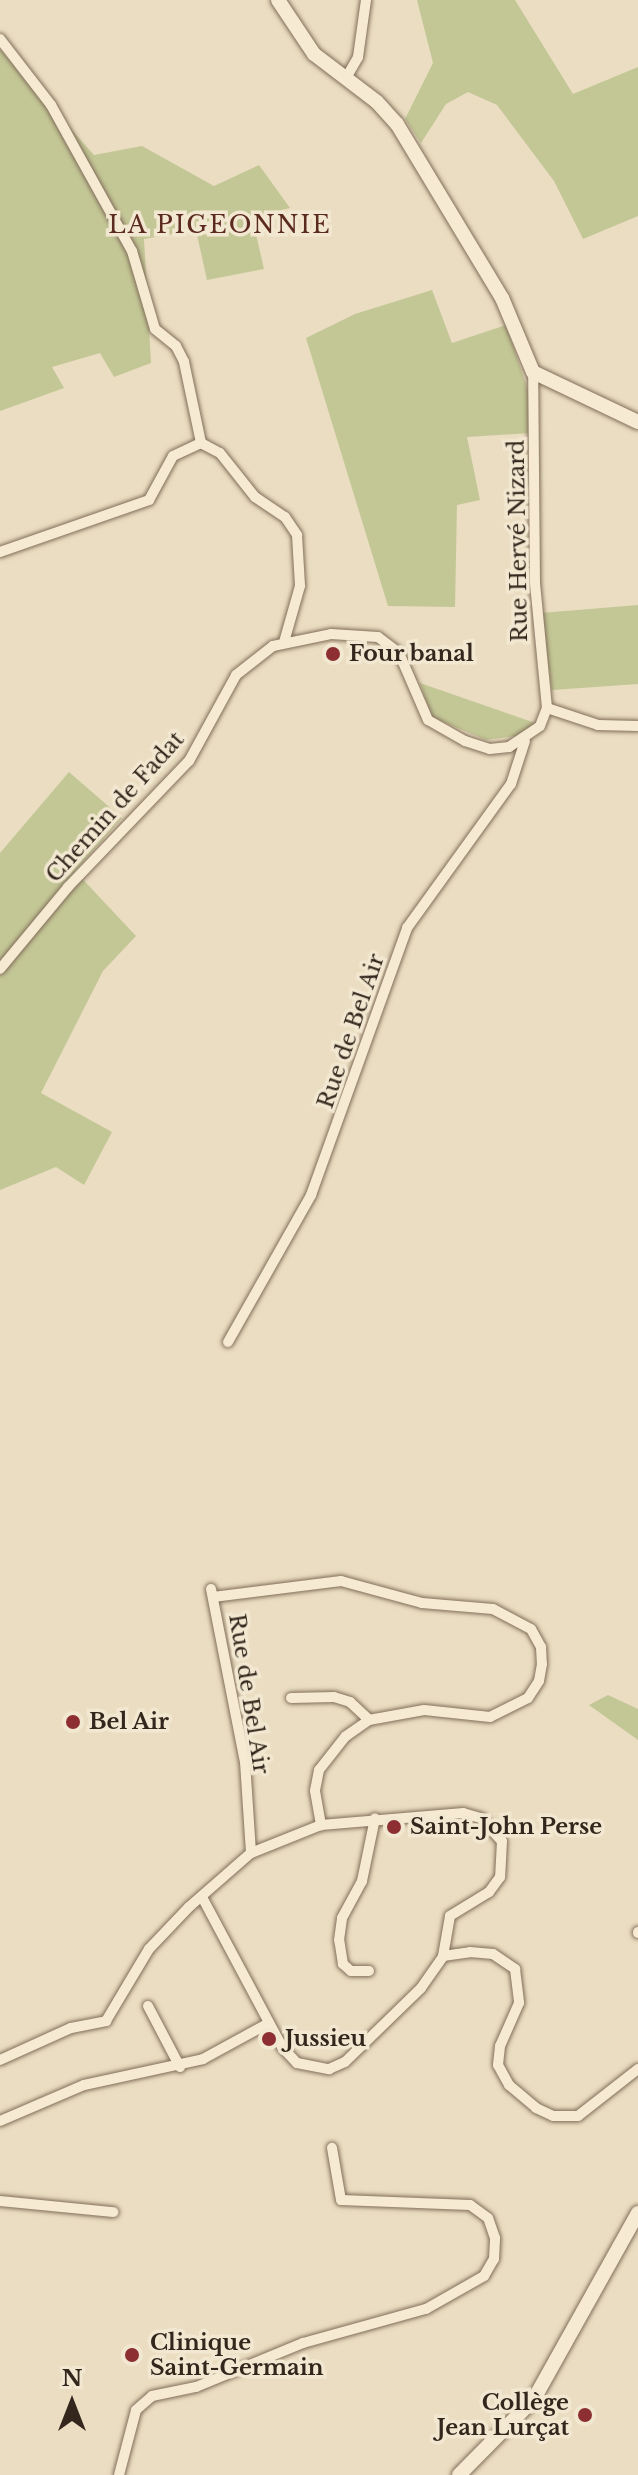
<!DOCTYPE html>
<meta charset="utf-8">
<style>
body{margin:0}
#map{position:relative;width:638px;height:2475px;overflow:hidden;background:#eaddc1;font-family:"Libre Baskerville",serif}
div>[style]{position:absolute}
.green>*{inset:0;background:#c3c796}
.roads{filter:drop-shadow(0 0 2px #826e5a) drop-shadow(0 0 2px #826e5a)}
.street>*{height:10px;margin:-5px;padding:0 5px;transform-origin:5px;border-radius:5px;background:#f6ead3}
.secondary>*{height:14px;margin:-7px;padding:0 7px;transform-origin:7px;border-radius:7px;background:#f6ead3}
.dots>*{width:22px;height:22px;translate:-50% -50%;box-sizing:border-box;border:4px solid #f2e7d0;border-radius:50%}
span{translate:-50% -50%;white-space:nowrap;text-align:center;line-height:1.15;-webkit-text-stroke:7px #f2e7d0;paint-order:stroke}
.street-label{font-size:22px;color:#33271d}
.poi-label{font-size:22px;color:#33271d;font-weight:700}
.left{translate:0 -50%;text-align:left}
.right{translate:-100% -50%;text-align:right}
.neighbourhood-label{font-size:24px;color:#5c2b20;letter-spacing:2px}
.north{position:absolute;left:32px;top:2363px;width:80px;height:80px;-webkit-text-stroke:6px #f2e7d0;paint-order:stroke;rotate:0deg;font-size:22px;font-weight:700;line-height:32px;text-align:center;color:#33271d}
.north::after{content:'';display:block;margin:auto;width:28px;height:36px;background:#33271d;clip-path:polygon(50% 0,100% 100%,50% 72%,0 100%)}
</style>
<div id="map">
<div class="green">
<div style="clip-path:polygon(417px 0,515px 0,573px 94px,638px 67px,638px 216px,583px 239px,554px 181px,497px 105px,468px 92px,446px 104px,421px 143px,405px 119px,433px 63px)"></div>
<div style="clip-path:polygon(0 49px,94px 155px,142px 146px,214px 186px,259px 165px,290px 208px,252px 217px,264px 269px,207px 280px,196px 230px,144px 239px,151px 363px,114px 377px,100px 353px,52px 367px,64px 388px,0 411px)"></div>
<div style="clip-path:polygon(432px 290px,452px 343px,506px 325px,530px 396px,530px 433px,467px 437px,480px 500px,457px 505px,455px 607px,388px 606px,306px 338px,355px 314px)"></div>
<div style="clip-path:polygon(638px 605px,638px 684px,552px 690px,541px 613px)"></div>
<div style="clip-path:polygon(420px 683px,535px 723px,523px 735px,486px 740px,432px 717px)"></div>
<div style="clip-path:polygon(69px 772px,122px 818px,75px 871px,136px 936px,103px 971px,41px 1093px,112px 1132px,84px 1185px,56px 1167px,0 1190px,0 853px)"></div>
<div style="clip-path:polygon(608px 1695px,638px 1709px,638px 1740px,589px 1705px)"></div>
</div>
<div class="roads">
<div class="street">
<div style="left:0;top:39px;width:83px;rotate:52.3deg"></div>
<div style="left:51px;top:105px;width:167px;rotate:61deg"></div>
<div style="left:132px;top:251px;width:81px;rotate:73.6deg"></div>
<div style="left:155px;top:329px;width:27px;rotate:39deg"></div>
<div style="left:176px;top:346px;width:18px;rotate:63deg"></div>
<div style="left:184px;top:362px;width:83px;rotate:78.1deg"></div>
<div style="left:346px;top:78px;width:24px;rotate:-60deg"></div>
<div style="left:358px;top:57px;width:58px;rotate:-82deg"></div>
<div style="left:0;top:552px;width:158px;rotate:-19.2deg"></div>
<div style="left:149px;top:500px;width:50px;rotate:-61.4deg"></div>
<div style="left:173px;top:456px;width:31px;rotate:-25deg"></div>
<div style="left:201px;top:443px;width:21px;rotate:28deg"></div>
<div style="left:220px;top:453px;width:56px;rotate:51.5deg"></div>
<div style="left:255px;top:497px;width:36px;rotate:34deg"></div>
<div style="left:285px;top:517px;width:22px;rotate:56deg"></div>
<div style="left:297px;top:535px;width:51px;rotate:86.6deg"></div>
<div style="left:300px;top:586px;width:58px;rotate:105.9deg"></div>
<div style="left:547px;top:708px;width:54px;rotate:18.4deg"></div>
<div style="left:598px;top:725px;width:40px;rotate:1.4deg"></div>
<div style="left:0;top:969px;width:107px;rotate:-50.3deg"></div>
<div style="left:68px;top:887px;width:175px;rotate:-46.2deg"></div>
<div style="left:189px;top:761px;width:98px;rotate:-61.3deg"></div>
<div style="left:236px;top:675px;width:47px;rotate:-38.1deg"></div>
<div style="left:273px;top:646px;width:59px;rotate:-11.7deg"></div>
<div style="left:331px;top:634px;width:47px;rotate:3.7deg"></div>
<div style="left:378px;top:637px;width:26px;rotate:37deg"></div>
<div style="left:399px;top:653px;width:73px;rotate:66.6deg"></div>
<div style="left:428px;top:720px;width:43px;rotate:29.6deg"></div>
<div style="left:465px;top:741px;width:26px;rotate:18deg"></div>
<div style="left:490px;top:749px;width:19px;rotate:-6deg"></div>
<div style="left:509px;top:747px;width:37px;rotate:-34deg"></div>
<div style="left:540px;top:726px;width:19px;rotate:-69deg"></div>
<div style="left:547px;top:708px;width:126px;rotate:-95.5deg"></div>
<div style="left:535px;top:583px;width:211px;rotate:-90.5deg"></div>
<div style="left:228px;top:1342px;width:169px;rotate:-60.5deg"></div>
<div style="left:311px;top:1195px;width:284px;rotate:-70.2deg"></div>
<div style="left:407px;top:928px;width:178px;rotate:-54.2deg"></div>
<div style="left:511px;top:784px;width:45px;rotate:-72deg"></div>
<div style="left:211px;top:1589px;width:176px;rotate:78.9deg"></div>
<div style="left:245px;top:1762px;width:91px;rotate:86.2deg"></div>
<div style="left:213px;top:1597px;width:129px;rotate:-7.1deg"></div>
<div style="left:341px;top:1581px;width:84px;rotate:15.2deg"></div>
<div style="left:422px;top:1603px;width:71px;rotate:4.8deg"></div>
<div style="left:493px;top:1609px;width:43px;rotate:27.8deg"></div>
<div style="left:531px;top:1629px;width:21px;rotate:61deg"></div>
<div style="left:541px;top:1647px;width:17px;rotate:87deg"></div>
<div style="left:542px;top:1664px;width:17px;rotate:100deg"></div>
<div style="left:539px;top:1681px;width:20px;rotate:123deg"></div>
<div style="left:528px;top:1698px;width:42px;rotate:153.4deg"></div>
<div style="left:490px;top:1717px;width:66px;rotate:-173.9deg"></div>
<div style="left:424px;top:1710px;width:56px;rotate:169.7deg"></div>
<div style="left:369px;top:1720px;width:29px;rotate:145deg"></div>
<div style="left:345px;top:1737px;width:42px;rotate:128.2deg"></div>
<div style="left:319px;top:1770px;width:21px;rotate:101deg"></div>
<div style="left:315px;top:1791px;width:35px;rotate:80deg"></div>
<div style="left:321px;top:1825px;width:143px;rotate:-4.8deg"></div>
<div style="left:463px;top:1813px;width:19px;rotate:16deg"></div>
<div style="left:481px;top:1818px;width:31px;rotate:48deg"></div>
<div style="left:502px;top:1841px;width:36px;rotate:93deg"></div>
<div style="left:500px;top:1877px;width:19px;rotate:126deg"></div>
<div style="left:489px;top:1892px;width:46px;rotate:148.4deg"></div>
<div style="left:450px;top:1916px;width:41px;rotate:99.9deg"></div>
<div style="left:291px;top:1698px;width:43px;rotate:-1.3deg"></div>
<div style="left:334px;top:1697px;width:17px;rotate:17deg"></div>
<div style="left:350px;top:1702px;width:26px;rotate:43deg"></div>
<div style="left:202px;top:1897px;width:170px;rotate:61.9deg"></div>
<div style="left:282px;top:2047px;width:22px;rotate:47deg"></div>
<div style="left:297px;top:2063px;width:33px;rotate:11deg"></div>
<div style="left:329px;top:2069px;width:17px;rotate:-24deg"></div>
<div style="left:345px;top:2062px;width:106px;rotate:-44.2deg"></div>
<div style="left:421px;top:1988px;width:39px;rotate:-55deg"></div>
<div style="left:443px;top:1956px;width:27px;rotate:-8deg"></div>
<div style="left:470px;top:1952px;width:23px;rotate:5deg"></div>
<div style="left:493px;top:1954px;width:27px;rotate:34deg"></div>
<div style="left:515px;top:1969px;width:34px;rotate:83deg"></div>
<div style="left:519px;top:2003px;width:47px;rotate:113.8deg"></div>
<div style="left:500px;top:2046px;width:19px;rotate:96deg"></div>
<div style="left:498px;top:2065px;width:23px;rotate:61deg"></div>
<div style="left:509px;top:2085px;width:35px;rotate:40deg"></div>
<div style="left:536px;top:2108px;width:19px;rotate:25deg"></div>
<div style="left:553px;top:2116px;width:25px"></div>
<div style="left:578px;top:2116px;width:76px;rotate:-38.1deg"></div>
<div style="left:638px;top:1932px;width:1px;rotate:90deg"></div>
<div style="left:369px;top:1971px;width:18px;rotate:180deg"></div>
<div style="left:351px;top:1971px;width:11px;rotate:-139deg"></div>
<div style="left:343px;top:1964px;width:24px;rotate:-99deg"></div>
<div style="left:339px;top:1940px;width:22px;rotate:-82deg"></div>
<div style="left:342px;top:1918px;width:42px;rotate:-61.6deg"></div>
<div style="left:362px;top:1881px;width:64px;rotate:-78.3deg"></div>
<div style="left:148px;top:2006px;width:69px;rotate:62.3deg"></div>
<div style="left:0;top:2060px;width:78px;rotate:-24.3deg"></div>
<div style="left:71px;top:2028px;width:36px;rotate:-11deg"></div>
<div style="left:106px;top:2021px;width:84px;rotate:-59.2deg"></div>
<div style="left:149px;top:1949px;width:58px;rotate:-46.4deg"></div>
<div style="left:189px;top:1907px;width:82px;rotate:-41.1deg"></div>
<div style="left:251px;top:1853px;width:75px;rotate:-21.8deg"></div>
<div style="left:0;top:2121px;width:91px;rotate:-23.2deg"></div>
<div style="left:84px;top:2085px;width:122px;rotate:-12.3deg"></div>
<div style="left:203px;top:2059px;width:75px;rotate:-28.6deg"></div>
<div style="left:0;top:2201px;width:114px;rotate:5.6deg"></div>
<div style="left:119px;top:2475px;width:67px;rotate:-75.3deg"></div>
<div style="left:136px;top:2410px;width:21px;rotate:-41deg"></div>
<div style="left:152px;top:2396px;width:45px;rotate:-11.6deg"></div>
<div style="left:196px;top:2387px;width:116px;rotate:-22.4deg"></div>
<div style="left:303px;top:2343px;width:128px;rotate:-15.5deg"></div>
<div style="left:426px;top:2309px;width:67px;rotate:-29.6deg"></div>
<div style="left:484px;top:2276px;width:20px;rotate:-60deg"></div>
<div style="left:494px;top:2259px;width:21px;rotate:-87deg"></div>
<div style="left:495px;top:2238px;width:21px;rotate:-109deg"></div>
<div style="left:488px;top:2218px;width:22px;rotate:-144deg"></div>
<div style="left:470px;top:2205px;width:129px;rotate:-177.8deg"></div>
<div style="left:341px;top:2200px;width:53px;rotate:-99.8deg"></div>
</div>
<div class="secondary">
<div style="left:278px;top:0;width:65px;rotate:56.3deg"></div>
<div style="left:314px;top:54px;width:79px;rotate:37.3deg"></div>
<div style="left:377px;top:102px;width:30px;rotate:48deg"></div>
<div style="left:397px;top:124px;width:203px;rotate:58.9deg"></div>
<div style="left:502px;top:298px;width:80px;rotate:67.3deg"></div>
<div style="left:533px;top:372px;width:116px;rotate:25.5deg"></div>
<div style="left:459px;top:2475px;width:107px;rotate:-45.4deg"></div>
<div style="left:534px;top:2399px;width:213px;rotate:-60.8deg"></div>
</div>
</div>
<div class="dots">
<div style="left:333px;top:654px;background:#8c2e32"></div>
<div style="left:73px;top:1722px;background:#8c2e32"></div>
<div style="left:394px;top:1827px;background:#8c2e32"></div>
<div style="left:269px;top:2039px;background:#8c2e32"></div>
<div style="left:132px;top:2355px;background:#8c2e32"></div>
<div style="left:585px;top:2415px;background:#8c2e32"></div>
</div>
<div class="street-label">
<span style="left:518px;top:541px;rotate:-91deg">Rue Hervé Nizard</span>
<span style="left:115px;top:807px;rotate:-48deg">Chemin de Fadat</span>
<span style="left:351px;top:1031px;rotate:-71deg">Rue de Bel Air</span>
<span style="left:249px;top:1694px;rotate:81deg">Rue de Bel Air</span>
</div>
<div class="poi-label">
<span class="left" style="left:349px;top:654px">Four banal</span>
<span class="left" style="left:89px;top:1722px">Bel Air</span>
<span class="left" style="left:410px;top:1827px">Saint-John Perse</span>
<span class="left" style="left:285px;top:2039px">Jussieu</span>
<span class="left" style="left:150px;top:2355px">Clinique<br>Saint-Germain</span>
<span class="right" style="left:569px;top:2415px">Collège<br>Jean Lurçat</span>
</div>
<div class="neighbourhood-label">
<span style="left:220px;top:225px">LA PIGEONNIE</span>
</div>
<div class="north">N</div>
</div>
